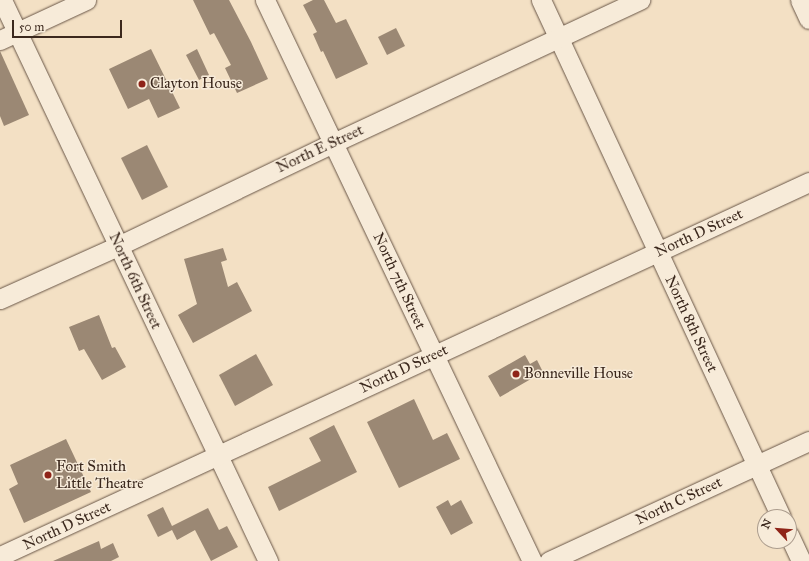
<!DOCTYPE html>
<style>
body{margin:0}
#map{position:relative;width:809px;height:561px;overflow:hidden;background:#f3e0c4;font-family:"IM FELL Great Primer",serif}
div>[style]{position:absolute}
.building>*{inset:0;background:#9b8874}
.roads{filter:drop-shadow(0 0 1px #695647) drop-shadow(0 0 1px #695647)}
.minor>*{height:19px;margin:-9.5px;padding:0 9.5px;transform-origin:9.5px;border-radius:9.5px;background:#f7ebd9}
.dots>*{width:11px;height:11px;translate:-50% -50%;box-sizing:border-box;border:2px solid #f7ebd9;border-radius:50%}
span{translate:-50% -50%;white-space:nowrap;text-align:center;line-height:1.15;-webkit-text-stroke:3px #f7ebd9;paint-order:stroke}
.poi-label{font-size:15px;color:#3b281d}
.left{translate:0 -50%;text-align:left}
.street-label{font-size:15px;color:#3b281d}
.north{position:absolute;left:757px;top:509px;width:40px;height:40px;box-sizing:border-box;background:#f7ebd9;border:1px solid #ac9d8e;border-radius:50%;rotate:296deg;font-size:11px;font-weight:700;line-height:16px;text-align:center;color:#3b281d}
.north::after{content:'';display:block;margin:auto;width:14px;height:18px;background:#8f2418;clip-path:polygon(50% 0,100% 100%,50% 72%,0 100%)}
.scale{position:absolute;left:12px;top:20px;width:110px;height:18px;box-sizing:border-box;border:2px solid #3b281d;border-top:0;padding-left:5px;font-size:12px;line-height:14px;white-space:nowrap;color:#3b281d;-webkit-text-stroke:3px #f7ebd9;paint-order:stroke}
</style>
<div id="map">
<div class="building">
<div style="clip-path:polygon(193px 0,229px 0,251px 42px,268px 79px,237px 93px,225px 68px,231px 65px,214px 33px,210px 35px)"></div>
<div style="clip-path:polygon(313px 0,324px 0,336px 23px,346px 19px,368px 64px,336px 79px,323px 51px,321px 52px,313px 34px,317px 32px,303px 5px)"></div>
<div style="clip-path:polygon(396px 28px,405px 46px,387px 55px,378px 37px)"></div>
<div style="clip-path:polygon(151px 49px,180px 108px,158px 118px,149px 99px,128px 109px,109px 69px)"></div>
<div style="clip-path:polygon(197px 49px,209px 75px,199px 80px,186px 55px)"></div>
<div style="clip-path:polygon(0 51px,29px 115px,4px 126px,0 116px)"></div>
<div style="clip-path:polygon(147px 145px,168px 187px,142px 200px,121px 158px)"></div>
<div style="clip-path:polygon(223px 248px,227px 260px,221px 262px,228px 287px,237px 282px,252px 311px,193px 343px,178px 315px,197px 304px,184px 259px)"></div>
<div style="clip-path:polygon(99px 315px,112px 348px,115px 347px,126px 367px,102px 380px,84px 349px,79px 351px,69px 327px)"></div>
<div style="clip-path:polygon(256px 354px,273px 385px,235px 406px,219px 375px)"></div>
<div style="clip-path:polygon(525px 355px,530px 364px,537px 360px,543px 372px,500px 397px,488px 376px)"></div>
<div style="clip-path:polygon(414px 399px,433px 440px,447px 433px,460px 459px,399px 488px,367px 422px)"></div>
<div style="clip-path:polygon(334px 425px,357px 472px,279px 511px,268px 487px,321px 461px,309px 438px)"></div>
<div style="clip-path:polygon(66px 439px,91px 492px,24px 523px,9px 489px,18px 484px,10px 465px)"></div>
<div style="clip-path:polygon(448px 500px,451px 506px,461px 500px,473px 523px,451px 535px,436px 507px)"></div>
<div style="clip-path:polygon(163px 507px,172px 526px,208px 508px,219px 530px,227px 526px,238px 547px,211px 561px,195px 530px,177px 540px,172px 530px,158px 537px,147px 515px)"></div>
<div style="clip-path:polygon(99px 541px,101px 549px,113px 543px,119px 557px,111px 561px,53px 561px)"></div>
</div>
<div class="roads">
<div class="minor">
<div style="left:2px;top:0;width:621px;rotate:64.63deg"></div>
<div style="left:265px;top:0;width:621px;rotate:64.55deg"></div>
<div style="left:541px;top:0;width:570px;rotate:65.1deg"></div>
<div style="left:800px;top:0;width:21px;rotate:65deg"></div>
<div style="left:0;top:40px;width:95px;rotate:-24.9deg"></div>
<div style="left:0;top:299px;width:129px;rotate:-24.2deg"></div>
<div style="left:118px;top:246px;width:238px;rotate:-25.6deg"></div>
<div style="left:333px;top:143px;width:339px;rotate:-25deg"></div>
<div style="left:789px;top:535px;width:29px;rotate:65deg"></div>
<div style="left:0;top:556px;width:891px;rotate:-24.81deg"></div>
<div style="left:549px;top:561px;width:286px;rotate:-24.8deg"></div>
</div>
</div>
<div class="dots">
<div style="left:142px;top:84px;background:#8f2418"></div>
<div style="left:516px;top:374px;background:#8f2418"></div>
<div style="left:48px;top:475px;background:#8f2418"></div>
</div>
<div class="poi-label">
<span class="left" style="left:150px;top:84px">Clayton House</span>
<span class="left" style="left:524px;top:374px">Bonneville House</span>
<span class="left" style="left:56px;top:475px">Fort Smith<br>Little Theatre</span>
</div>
<div class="street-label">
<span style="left:320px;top:149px;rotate:-25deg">North E Street</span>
<span style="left:699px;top:233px;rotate:-25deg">North D Street</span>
<span style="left:135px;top:281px;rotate:65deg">North 6th Street</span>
<span style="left:399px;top:281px;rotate:65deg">North 7th Street</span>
<span style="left:691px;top:324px;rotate:65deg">North 8th Street</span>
<span style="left:404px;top:369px;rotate:-25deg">North D Street</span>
<span style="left:679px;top:501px;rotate:-25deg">North C Street</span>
<span style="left:67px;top:526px;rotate:-25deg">North D Street</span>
</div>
<div class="north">N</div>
<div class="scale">50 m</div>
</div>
